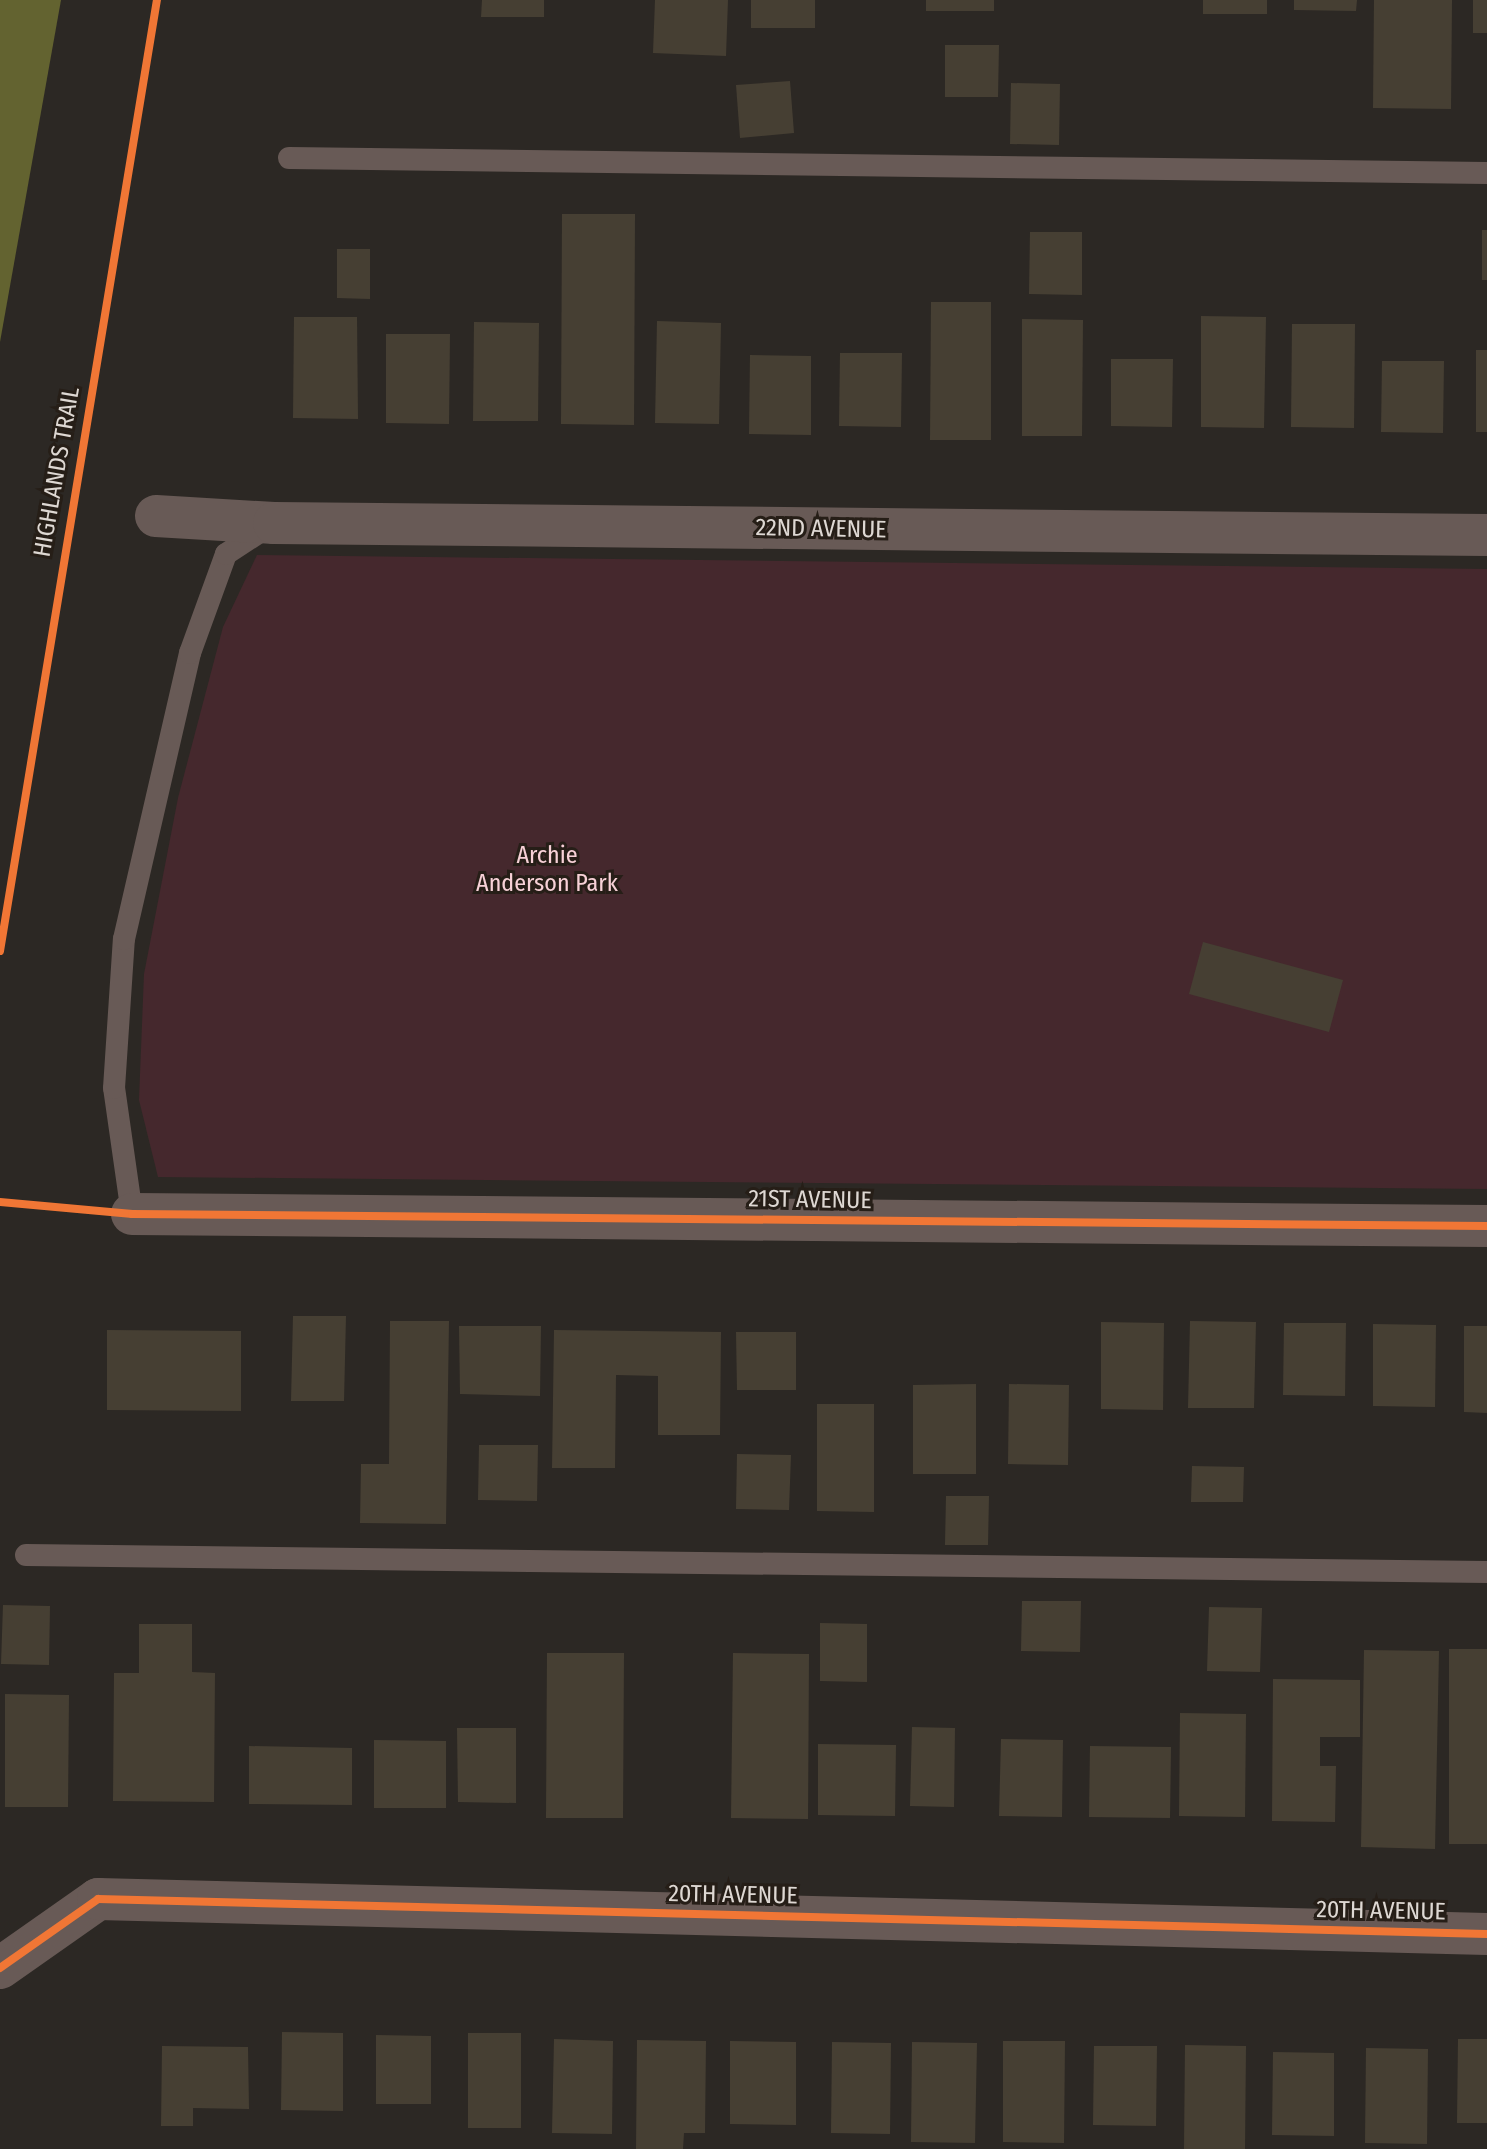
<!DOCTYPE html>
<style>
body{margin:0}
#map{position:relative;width:1487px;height:2149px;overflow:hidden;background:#2c2824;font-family:"Fira Sans Condensed",sans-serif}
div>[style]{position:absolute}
.green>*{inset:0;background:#45282d}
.water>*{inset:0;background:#636330}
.building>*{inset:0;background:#463f33}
.lane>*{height:22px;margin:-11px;padding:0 11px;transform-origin:11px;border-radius:11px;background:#685a56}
.street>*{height:42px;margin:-21px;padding:0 21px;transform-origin:21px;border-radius:21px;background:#685a56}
.cycleway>*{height:8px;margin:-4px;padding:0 4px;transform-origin:4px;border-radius:4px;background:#f07635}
span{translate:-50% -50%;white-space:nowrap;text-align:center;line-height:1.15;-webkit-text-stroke:6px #261e17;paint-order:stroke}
.street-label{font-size:24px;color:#ded8d3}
.park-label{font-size:24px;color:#f7d1d7}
</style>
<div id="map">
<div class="green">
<div style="clip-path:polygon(257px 555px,1487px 569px,1487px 1189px,158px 1177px,139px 1100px,144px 974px,178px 798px,223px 627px)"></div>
</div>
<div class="water">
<div style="clip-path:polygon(0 0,61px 0,0 342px)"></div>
</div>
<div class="building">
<div style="clip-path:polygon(482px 0,544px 0,544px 17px,481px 17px)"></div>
<div style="clip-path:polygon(655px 0,728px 0,726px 56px,653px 53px)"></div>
<div style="clip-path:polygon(751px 0,815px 0,815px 28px,751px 28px)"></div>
<div style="clip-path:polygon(926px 0,994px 0,994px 11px,926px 11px)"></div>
<div style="clip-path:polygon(1203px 0,1267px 0,1267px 14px,1203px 14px)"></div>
<div style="clip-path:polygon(1294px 0,1357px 0,1356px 11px,1294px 10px)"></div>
<div style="clip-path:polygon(1374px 0,1452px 0,1451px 109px,1373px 108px)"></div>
<div style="clip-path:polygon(1473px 0,1487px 0,1487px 33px,1473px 33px)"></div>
<div style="clip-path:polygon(945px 45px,999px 45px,998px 97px,945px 97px)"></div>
<div style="clip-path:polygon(790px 81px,794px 133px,740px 138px,736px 85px)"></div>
<div style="clip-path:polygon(1011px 83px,1060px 84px,1059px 145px,1010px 144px)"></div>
<div style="clip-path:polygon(562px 214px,635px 214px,634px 425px,561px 424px)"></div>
<div style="clip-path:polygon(1482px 230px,1487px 230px,1487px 280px,1482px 280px)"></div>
<div style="clip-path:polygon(1030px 232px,1082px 232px,1082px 295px,1029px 294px)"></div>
<div style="clip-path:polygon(337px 249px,370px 249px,370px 299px,337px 298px)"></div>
<div style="clip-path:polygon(931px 302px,991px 302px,991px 440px,930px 440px)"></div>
<div style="clip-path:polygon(1201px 316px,1266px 317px,1264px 428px,1201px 427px)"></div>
<div style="clip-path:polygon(294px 317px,357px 317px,358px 419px,293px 418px)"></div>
<div style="clip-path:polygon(1022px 319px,1083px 320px,1082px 436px,1022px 436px)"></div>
<div style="clip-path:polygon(657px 321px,721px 323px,719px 424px,655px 423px)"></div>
<div style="clip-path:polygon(474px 322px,539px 323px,538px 421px,473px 421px)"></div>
<div style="clip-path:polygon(1292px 324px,1355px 324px,1354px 428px,1291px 427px)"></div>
<div style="clip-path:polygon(386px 334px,450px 334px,449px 424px,386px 423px)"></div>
<div style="clip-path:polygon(1476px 350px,1487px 350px,1487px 432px,1476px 432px)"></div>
<div style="clip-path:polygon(840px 353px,902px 353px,901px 427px,839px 426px)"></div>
<div style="clip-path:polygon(750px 355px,811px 356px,811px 435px,749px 434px)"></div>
<div style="clip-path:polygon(1111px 359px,1173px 359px,1172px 427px,1111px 426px)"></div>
<div style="clip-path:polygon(1382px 361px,1444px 361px,1443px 433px,1381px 432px)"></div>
<div style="clip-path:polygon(1203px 942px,1343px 980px,1329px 1032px,1189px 994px)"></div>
<div style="clip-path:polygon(293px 1316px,346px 1316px,344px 1401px,291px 1401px)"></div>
<div style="clip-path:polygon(390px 1321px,449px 1321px,446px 1524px,360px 1523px,361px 1464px,389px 1464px)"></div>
<div style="clip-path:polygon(1190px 1321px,1256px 1322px,1254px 1408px,1188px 1408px)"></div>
<div style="clip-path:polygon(1101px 1322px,1164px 1323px,1163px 1410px,1101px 1409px)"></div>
<div style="clip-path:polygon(1284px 1323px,1346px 1323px,1345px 1396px,1283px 1395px)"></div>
<div style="clip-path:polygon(1373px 1324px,1436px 1325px,1435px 1407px,1373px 1406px)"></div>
<div style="clip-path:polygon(459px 1326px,541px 1326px,540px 1396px,460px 1394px)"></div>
<div style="clip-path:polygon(1464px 1326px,1487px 1326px,1487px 1413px,1464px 1412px)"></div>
<div style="clip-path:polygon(107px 1330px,241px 1331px,241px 1411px,107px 1410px)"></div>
<div style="clip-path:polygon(554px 1330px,721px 1332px,720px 1435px,658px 1435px,658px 1376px,616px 1375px,615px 1468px,552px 1468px)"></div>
<div style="clip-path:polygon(736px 1332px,796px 1332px,796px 1390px,737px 1390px)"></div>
<div style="clip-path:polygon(976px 1384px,976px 1474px,913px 1474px,913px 1385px)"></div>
<div style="clip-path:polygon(1009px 1384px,1069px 1385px,1068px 1465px,1008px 1464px)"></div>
<div style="clip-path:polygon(817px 1404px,874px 1404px,874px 1512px,817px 1511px)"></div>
<div style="clip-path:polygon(479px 1445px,538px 1445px,537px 1501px,478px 1500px)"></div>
<div style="clip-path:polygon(737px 1454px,791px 1455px,789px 1510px,736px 1509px)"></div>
<div style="clip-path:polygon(1192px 1466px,1244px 1467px,1243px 1502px,1191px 1502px)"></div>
<div style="clip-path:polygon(946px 1496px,989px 1496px,988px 1545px,945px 1545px)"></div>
<div style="clip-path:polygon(1022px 1601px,1081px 1601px,1080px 1652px,1021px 1651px)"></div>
<div style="clip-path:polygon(3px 1605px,50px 1606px,49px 1665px,1px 1664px)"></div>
<div style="clip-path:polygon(1209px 1607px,1262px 1608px,1260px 1672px,1207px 1671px)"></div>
<div style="clip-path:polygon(820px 1623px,867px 1624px,867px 1682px,820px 1681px)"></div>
<div style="clip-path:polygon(139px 1624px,192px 1624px,192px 1672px,215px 1673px,214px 1802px,113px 1801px,114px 1673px,139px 1673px)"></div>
<div style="clip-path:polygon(1449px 1649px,1487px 1649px,1487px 1844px,1449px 1844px)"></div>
<div style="clip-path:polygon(1364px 1650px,1439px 1651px,1435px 1849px,1361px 1847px)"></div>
<div style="clip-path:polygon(547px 1653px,624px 1653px,623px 1818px,546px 1818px)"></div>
<div style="clip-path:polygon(733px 1653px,809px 1654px,808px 1819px,731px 1818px)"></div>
<div style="clip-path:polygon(1273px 1679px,1360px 1680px,1360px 1737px,1320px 1737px,1320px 1766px,1336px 1766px,1335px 1822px,1272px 1821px)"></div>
<div style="clip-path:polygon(5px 1694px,69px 1695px,68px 1807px,5px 1807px)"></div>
<div style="clip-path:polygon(1180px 1713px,1246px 1714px,1245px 1817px,1179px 1816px)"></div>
<div style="clip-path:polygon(912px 1727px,955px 1728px,954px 1807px,910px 1806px)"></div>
<div style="clip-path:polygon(457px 1728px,516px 1728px,516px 1803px,458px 1802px)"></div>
<div style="clip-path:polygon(1001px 1739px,1063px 1740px,1062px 1817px,999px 1816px)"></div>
<div style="clip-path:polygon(374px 1740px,446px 1741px,446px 1808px,374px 1808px)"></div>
<div style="clip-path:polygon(818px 1744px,896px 1745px,895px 1816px,818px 1815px)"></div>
<div style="clip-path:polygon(249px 1746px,352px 1748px,352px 1805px,249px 1804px)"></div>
<div style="clip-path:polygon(1090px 1746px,1171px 1747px,1170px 1818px,1089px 1817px)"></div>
<div style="clip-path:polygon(282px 2032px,343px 2033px,343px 2111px,281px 2110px)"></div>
<div style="clip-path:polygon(468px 2033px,521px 2033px,521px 2128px,468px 2128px)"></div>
<div style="clip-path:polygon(376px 2035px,431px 2036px,431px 2104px,376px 2104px)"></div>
<div style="clip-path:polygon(554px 2039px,613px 2041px,612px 2134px,552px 2133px)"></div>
<div style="clip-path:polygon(1458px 2039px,1487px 2039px,1487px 2123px,1457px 2123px)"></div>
<div style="clip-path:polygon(637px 2040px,706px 2041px,705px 2133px,684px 2133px,683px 2149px,636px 2149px)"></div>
<div style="clip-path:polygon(730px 2041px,796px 2042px,796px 2125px,730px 2124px)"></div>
<div style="clip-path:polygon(1003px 2041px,1065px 2041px,1064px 2143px,1003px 2142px)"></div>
<div style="clip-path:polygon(832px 2042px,891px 2043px,890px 2134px,831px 2133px)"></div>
<div style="clip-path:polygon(912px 2042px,977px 2043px,975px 2143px,911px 2142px)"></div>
<div style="clip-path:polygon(1185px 2045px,1246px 2046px,1245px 2149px,1184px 2149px)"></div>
<div style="clip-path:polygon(162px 2046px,248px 2047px,249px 2109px,193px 2108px,193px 2126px,161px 2126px)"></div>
<div style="clip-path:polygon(1094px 2046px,1157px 2046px,1156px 2126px,1093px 2125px)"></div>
<div style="clip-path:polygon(1366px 2048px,1428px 2049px,1427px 2144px,1365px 2143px)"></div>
<div style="clip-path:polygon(1273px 2052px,1334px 2053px,1334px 2136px,1272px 2135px)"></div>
</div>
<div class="lane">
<div style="left:289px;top:158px;width:1198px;rotate:0.72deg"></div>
<div style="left:132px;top:1214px;width:127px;rotate:-98.1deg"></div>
<div style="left:114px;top:1088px;width:149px;rotate:-86.2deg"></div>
<div style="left:124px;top:939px;width:294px;rotate:-77deg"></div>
<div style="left:190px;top:653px;width:105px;rotate:-70deg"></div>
<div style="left:226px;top:554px;width:51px;rotate:-33.1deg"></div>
<div style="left:26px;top:1555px;width:1461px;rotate:0.67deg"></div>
</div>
<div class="street">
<div style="left:156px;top:516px;width:118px;rotate:3.4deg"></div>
<div style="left:274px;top:523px;width:1213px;rotate:0.57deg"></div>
<div style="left:132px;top:1214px;width:1355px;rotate:0.51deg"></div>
<div style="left:0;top:1968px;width:120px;rotate:-35.1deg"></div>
<div style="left:98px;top:1899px;width:1389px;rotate:1.44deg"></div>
</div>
<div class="cycleway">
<div style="left:0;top:951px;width:964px;rotate:-80.63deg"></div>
<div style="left:0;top:1202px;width:133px;rotate:5.2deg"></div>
<div style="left:132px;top:1214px;width:1355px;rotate:0.51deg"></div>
<div style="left:0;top:1968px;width:120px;rotate:-35.1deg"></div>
<div style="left:98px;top:1899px;width:1389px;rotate:1.44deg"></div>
</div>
<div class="street-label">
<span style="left:57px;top:472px;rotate:-80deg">HIGHLANDS TRAIL</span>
<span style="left:821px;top:529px;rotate:1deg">22ND AVENUE</span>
<span style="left:810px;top:1200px;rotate:1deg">21ST AVENUE</span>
<span style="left:733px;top:1895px;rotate:1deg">20TH AVENUE</span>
<span style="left:1381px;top:1911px;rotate:1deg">20TH AVENUE</span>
</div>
<div class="park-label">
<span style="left:547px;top:870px">Archie<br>Anderson Park</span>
</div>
</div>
